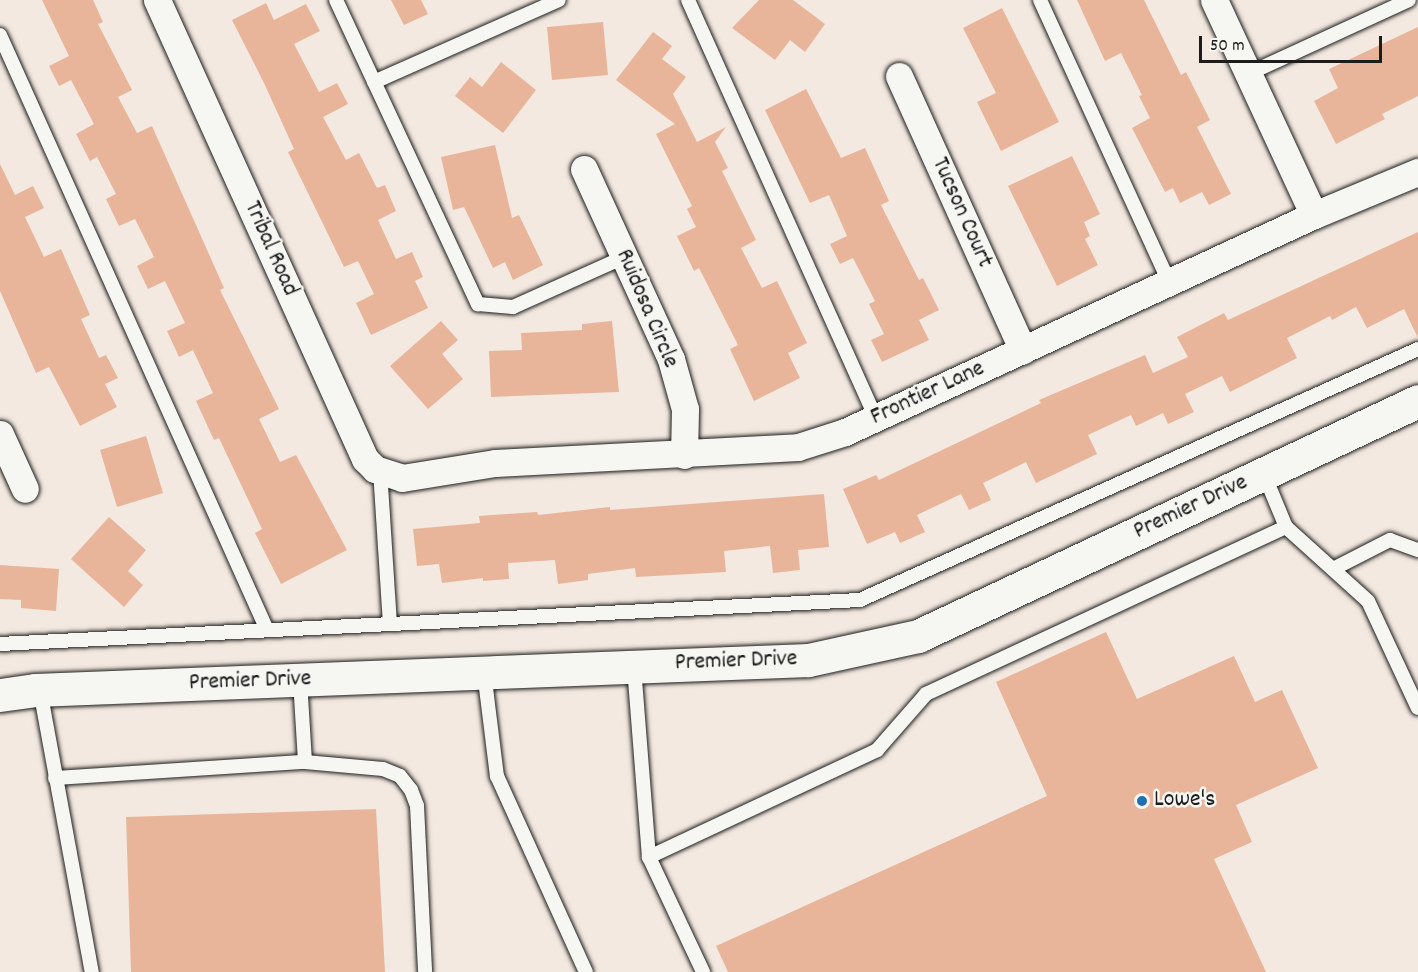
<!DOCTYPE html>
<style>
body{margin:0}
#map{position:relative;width:1418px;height:972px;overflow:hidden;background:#f3e9e0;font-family:Dekko,sans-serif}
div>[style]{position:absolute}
.building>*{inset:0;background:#e8b59a}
.roads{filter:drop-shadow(0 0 2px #1c1c1c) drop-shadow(0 0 2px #1c1c1c)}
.service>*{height:14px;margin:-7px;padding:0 7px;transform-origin:7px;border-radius:7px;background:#f6f6f2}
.minor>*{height:27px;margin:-13.5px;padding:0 13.5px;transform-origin:13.5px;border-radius:13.5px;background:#f6f6f2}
.tertiary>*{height:33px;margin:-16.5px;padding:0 16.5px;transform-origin:16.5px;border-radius:16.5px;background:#f6f6f2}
.dots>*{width:16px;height:16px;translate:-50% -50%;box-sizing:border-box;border:3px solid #f6f6f2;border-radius:50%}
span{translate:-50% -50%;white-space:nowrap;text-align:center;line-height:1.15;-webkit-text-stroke:5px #f6f6f2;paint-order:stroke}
.street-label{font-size:24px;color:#1c1c1c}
.poi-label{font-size:24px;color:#1c1c1c}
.left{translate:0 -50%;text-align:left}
.scale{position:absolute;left:1199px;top:36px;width:183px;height:27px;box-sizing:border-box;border:3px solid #1c1c1c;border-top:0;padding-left:8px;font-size:18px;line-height:21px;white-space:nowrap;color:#1c1c1c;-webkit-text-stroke:4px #f6f6f2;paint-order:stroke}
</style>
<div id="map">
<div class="building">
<div style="clip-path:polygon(42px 0,93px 0,103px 22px,98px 24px,132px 90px,118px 97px,137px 133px,152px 126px,224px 288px,220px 290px,279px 409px,259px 419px,280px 462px,296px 455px,347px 550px,281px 584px,255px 533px,262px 529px,219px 438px,214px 440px,196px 401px,213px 393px,193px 350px,179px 357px,167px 331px,185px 323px,165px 281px,148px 289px,137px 266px,154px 257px,135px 219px,119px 226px,106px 199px,116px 194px,97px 157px,90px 161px,76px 134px,94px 124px,71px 80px,59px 86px,49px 66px,69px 56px)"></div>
<div style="clip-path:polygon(391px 0,421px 0,428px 14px,404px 25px)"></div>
<div style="clip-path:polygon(759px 0,793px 0,825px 24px,805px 52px,790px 40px,775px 60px,732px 28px)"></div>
<div style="clip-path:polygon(1077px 0,1144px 0,1181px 75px,1186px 72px,1210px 120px,1197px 127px,1231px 194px,1209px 205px,1202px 192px,1180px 203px,1173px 188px,1165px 192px,1132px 128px,1150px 118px,1139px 96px,1142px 95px,1121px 53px,1105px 61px)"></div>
<div style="clip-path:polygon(266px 3px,274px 20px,306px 4px,320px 31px,294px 44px,319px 92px,337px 83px,348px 104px,323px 117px,346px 160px,359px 153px,377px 188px,385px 185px,396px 211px,378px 220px,396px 259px,412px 252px,423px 277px,415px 281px,428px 308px,371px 335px,356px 303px,374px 294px,358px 261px,344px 267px,288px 152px,294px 149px,264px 83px,232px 20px)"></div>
<div style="clip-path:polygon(1002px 8px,1059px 122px,1001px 151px,977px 102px,996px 93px,963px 28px)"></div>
<div style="clip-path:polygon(603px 22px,608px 75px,552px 80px,547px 27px)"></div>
<div style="clip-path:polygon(1418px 27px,1418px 96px,1382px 114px,1385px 119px,1336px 144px,1314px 101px,1338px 88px,1329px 69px)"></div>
<div style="clip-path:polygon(653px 32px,672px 46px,662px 59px,686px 77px,673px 94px,697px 142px,726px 127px,715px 142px,728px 168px,722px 171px,756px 240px,741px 248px,762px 288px,777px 281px,807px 343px,788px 353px,800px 378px,754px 401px,730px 349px,738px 345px,699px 268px,694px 271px,677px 236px,696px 227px,687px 209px,692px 206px,656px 134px,675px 124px,616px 80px)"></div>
<div style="clip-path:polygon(501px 62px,536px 90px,503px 133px,455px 96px,470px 77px,482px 87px)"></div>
<div style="clip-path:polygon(806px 89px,841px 158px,865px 148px,889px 201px,881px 205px,919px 280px,923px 278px,939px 310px,919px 320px,929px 340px,882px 362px,871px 340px,884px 334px,869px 304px,875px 301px,853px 258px,840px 264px,830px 244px,847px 236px,829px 195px,810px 203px,765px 110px)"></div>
<div style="clip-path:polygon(495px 145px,512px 218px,519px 215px,543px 265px,513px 280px,505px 262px,493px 268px,464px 207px,453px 210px,441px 157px)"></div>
<div style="clip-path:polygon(1072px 156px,1100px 214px,1084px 222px,1090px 236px,1085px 239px,1098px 265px,1057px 286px,1008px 186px)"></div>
<div style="clip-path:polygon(0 164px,15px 195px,33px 186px,44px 208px,25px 217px,44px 257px,61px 249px,90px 315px,81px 319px,99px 358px,106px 355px,118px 378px,105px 384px,117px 407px,80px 426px,49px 367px,36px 373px,0 291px)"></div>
<div style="clip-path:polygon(1418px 232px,1418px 338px,1404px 309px,1367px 328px,1356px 307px,1332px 320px,1330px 316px,1287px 338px,1297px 358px,1230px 392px,1222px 376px,1185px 394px,1194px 412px,1168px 424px,1163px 413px,1136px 426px,1131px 415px,1088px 435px,1097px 454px,1036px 483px,1026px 462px,983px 483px,991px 500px,969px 510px,961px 494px,917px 515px,925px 532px,900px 543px,895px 532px,867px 544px,843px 489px,876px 475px,879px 480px,1041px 403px,1039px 400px,1145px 355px,1153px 373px,1188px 357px,1177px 337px,1224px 313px,1228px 320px)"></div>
<div style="clip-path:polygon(441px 321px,458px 340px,442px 354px,463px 379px,428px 409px,390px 366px)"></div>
<div style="clip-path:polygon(612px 321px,619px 392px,491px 397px,489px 351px,522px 350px,521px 333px,582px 330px,582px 324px)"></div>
<div style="clip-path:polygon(146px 436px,163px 493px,117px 507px,100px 450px)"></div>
<div style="clip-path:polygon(824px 494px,829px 547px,798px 550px,800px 570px,773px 573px,770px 546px,724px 551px,726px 572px,636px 577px,635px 568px,588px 574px,588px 580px,558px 584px,555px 560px,508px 563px,509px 579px,483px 581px,483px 578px,442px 583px,439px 564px,417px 566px,413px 529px,480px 523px,479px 516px,537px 512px,538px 515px,610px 507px,610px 510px)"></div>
<div style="clip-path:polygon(109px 517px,146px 550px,128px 571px,143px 585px,124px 607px,71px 559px)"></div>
<div style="clip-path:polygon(0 565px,59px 569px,56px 611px,21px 608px,21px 600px,0 599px)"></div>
<div style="clip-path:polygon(1106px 632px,1137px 699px,1234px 656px,1255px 702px,1282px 690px,1318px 768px,1236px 805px,1252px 842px,1214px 859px,1266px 972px,728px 972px,716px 946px,1047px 796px,996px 682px)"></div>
<div style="clip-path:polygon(376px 809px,385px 972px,131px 972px,126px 817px)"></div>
</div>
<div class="roads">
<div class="service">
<div style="left:336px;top:0;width:336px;rotate:65deg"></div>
<div style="left:478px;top:304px;width:35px;rotate:5deg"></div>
<div style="left:513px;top:307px;width:122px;rotate:-24.2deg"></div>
<div style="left:688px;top:0;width:458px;rotate:65.8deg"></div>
<div style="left:1040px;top:0;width:310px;rotate:65.4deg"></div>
<div style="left:0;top:35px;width:652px;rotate:65.83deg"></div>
<div style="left:1248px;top:74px;width:177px;rotate:-24.7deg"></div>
<div style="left:374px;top:82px;width:202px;rotate:-23.9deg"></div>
<div style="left:380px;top:470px;width:154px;rotate:86.3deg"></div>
<div style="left:1264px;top:474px;width:57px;rotate:67.5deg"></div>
<div style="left:1286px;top:527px;width:110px;rotate:42.1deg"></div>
<div style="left:1368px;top:601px;width:118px;rotate:65deg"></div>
<div style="left:1335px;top:568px;width:62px;rotate:-27deg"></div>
<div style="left:1390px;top:540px;width:30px;rotate:20deg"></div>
<div style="left:0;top:644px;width:861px;rotate:-2.93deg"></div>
<div style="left:860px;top:600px;width:612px;rotate:-24.22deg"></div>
<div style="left:634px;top:667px;width:191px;rotate:85.5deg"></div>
<div style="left:649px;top:857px;width:127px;rotate:64.8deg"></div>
<div style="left:484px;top:672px;width:105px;rotate:82.9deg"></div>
<div style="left:497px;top:776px;width:215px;rotate:65.6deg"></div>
<div style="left:300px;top:680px;width:82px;rotate:86.5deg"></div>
<div style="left:305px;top:762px;width:78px;rotate:5.1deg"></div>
<div style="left:383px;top:769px;width:18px;rotate:22deg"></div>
<div style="left:400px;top:776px;width:18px;rotate:52deg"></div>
<div style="left:411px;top:790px;width:17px;rotate:69deg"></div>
<div style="left:417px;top:806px;width:166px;rotate:87.2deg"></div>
<div style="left:40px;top:690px;width:287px;rotate:79.6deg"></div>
<div style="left:55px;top:778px;width:251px;rotate:-3.7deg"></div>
<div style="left:649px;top:857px;width:252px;rotate:-25.1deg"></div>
<div style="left:877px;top:750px;width:74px;rotate:-48.8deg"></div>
<div style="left:926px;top:694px;width:397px;rotate:-24.9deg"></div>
</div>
<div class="minor">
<div style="left:157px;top:0;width:504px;rotate:65.62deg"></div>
<div style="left:365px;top:459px;width:14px;rotate:45deg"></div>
<div style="left:375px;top:469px;width:28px;rotate:18deg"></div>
<div style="left:402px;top:478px;width:94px;rotate:-9.2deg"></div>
<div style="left:495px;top:463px;width:303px;rotate:-3deg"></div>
<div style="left:798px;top:447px;width:49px;rotate:-17.7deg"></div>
<div style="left:845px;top:432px;width:517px;rotate:-24.83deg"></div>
<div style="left:1314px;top:215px;width:113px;rotate:-22.5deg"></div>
<div style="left:1214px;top:0;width:237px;rotate:65.1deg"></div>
<div style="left:899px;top:76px;width:301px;rotate:65.7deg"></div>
<div style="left:584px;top:169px;width:209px;rotate:65.4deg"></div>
<div style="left:671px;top:359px;width:52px;rotate:74.4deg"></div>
<div style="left:685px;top:409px;width:46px;rotate:91.2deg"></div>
<div style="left:0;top:434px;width:60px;rotate:65.6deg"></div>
</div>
<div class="tertiary">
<div style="left:0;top:695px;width:35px;rotate:-8deg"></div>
<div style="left:35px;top:690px;width:774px;rotate:-2.22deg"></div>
<div style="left:808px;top:660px;width:113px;rotate:-12.3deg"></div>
<div style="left:918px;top:636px;width:552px;rotate:-25.17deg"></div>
</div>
</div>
<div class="dots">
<div style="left:1142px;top:801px;background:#1f6fb2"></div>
</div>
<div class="street-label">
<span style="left:961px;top:213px;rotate:66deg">Tucson Court</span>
<span style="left:270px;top:249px;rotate:66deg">Tribal Road</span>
<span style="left:646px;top:309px;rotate:67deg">Ruidosa Circle</span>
<span style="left:928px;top:394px;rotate:-25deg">Frontier Lane</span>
<span style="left:1191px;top:508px;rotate:-25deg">Premier Drive</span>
<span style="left:736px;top:662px;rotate:-2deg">Premier Drive</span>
<span style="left:250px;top:682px;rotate:-2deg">Premier Drive</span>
</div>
<div class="poi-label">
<span class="left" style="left:1154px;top:801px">Lowe's</span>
</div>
<div class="scale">50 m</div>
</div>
